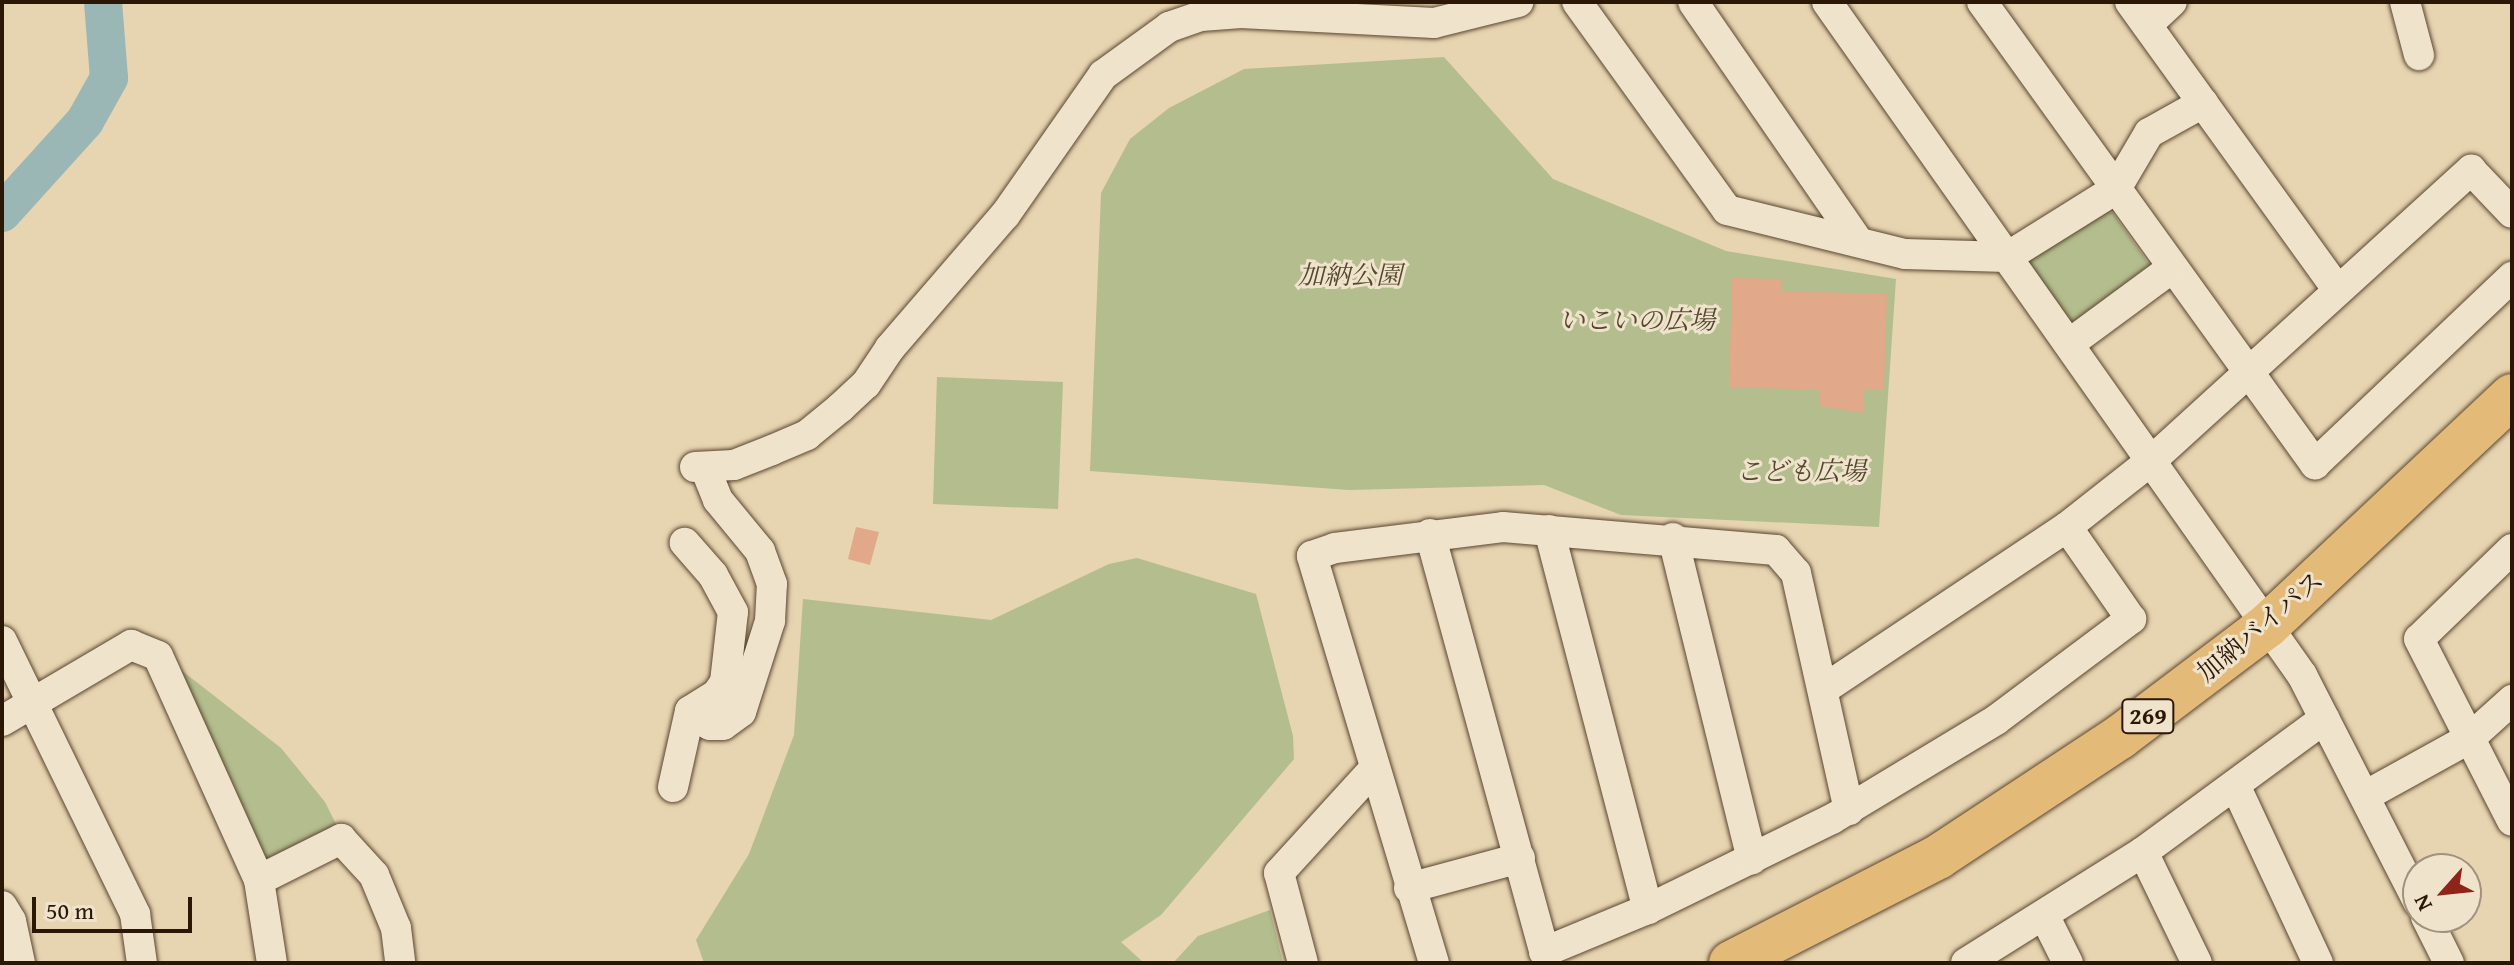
<!DOCTYPE html>
<meta charset="utf-8">
<style>
body{margin:0}
#map{position:relative;width:2514px;height:965px;overflow:hidden;background:#e7d4b0;font-family:"Gentium Book Plus","Noto Serif JP",serif}
div>[style]{position:absolute}
.green>*{inset:0;background:#b3bd8d}
.river>*{height:38px;margin:-19px;padding:0 19px;transform-origin:19px;border-radius:19px;background:#9ab6b5}
.building>*{inset:0;background:#e1a989}
.roads{filter:drop-shadow(0 0 2px #5a4630) drop-shadow(0 0 2px #5a4630)}
.minor>*{height:30px;margin:-15px;padding:0 15px;transform-origin:15px;border-radius:15px;background:#efe3cc}
.highway>*{height:44px;margin:-22px;padding:0 22px;transform-origin:22px;border-radius:22px;background:#e4ba78}
span{translate:-50% -50%;white-space:nowrap;text-align:center;line-height:1.15;-webkit-text-stroke:6px #efe3cc;paint-order:stroke}
.shield-label span{padding:2px 6px;background:#efe3cc;border:2px solid;border-radius:6px;-webkit-text-stroke-width:0}
.shield-label{font-size:24px;color:#2b1706;font-weight:700}
.park-label{font-size:26px;color:#54492e;font-style:italic}
.street-label{font-size:26px;color:#2b1706}
.frame{position:absolute;inset:0;border:4px solid #2b1706;pointer-events:none}
.north{position:absolute;left:2402px;top:853px;width:80px;height:80px;box-sizing:border-box;background:#efe3cc;border:2px solid #a1917d;border-radius:50%;rotate:243deg;font-size:22px;font-weight:700;line-height:32px;text-align:center;color:#2b1706}
.north::after{content:'';display:block;margin:auto;width:28px;height:36px;background:#8f2418;clip-path:polygon(50% 0,100% 100%,50% 72%,0 100%)}
.scale{position:absolute;left:32px;top:897px;width:160px;height:36px;box-sizing:border-box;border:4px solid #2b1706;border-top:0;padding-left:10px;font-size:24px;line-height:28px;white-space:nowrap;color:#2b1706;-webkit-text-stroke:6px #efe3cc;paint-order:stroke}
</style>
<div id="map">
<div class="green">
<div style="clip-path:polygon(1444px 57px,1553px 179px,1726px 251px,1896px 279px,1879px 527px,1621px 515px,1544px 485px,1349px 490px,1090px 471px,1101px 193px,1130px 139px,1169px 108px,1244px 69px)"></div>
<div style="clip-path:polygon(2104px 211px,2113px 213px,2153px 270px,2072px 328px,2026px 267px,2030px 254px)"></div>
<div style="clip-path:polygon(937px 377px,1063px 382px,1058px 509px,933px 504px)"></div>
<div style="clip-path:polygon(1137px 558px,1256px 594px,1293px 736px,1294px 759px,1161px 915px,1121px 942px,1144px 963px,704px 963px,696px 940px,749px 854px,794px 735px,803px 599px,991px 620px,1109px 564px)"></div>
<div style="clip-path:polygon(167px 659px,281px 748px,325px 802px,338px 828px,273px 859px,262px 859px)"></div>
<div style="clip-path:polygon(1270px 910px,1283px 963px,1173px 963px,1198px 936px)"></div>
</div>
<div class="river">
<div style="left:2px;top:213px;width:124px;rotate:-47.9deg"></div>
<div style="left:85px;top:121px;width:49px;rotate:-60.8deg"></div>
<div style="left:109px;top:78px;width:76px;rotate:-94.5deg"></div>
</div>
<div class="building">
<div style="clip-path:polygon(1732px 278px,1781px 279px,1781px 291px,1887px 294px,1884px 389px,1864px 389px,1864px 413px,1820px 406px,1820px 390px,1729px 387px)"></div>
<div style="clip-path:polygon(856px 527px,879px 532px,870px 565px,848px 559px)"></div>
</div>
<div class="roads">
<div class="minor">
<div style="left:1577px;top:2px;width:256px;rotate:54.2deg"></div>
<div style="left:1727px;top:210px;width:183px;rotate:13.9deg"></div>
<div style="left:1905px;top:254px;width:102px;rotate:1.7deg"></div>
<div style="left:2007px;top:257px;width:128px;rotate:-32deg"></div>
<div style="left:2116px;top:189px;width:65px;rotate:-59.5deg"></div>
<div style="left:2149px;top:133px;width:62px;rotate:-29.1deg"></div>
<div style="left:1693px;top:2px;width:290px;rotate:55.4deg"></div>
<div style="left:1827px;top:2px;width:824px;rotate:54.79deg"></div>
<div style="left:2302px;top:675px;width:255px;rotate:62.9deg"></div>
<div style="left:1982px;top:2px;width:570px;rotate:54.22deg"></div>
<div style="left:2315px;top:464px;width:272px;rotate:-43.5deg"></div>
<div style="left:2130px;top:2px;width:352px;rotate:54.2deg"></div>
<div style="left:2405px;top:2px;width:55px;rotate:75.2deg"></div>
<div style="left:2147px;top:25px;width:34px;rotate:-43deg"></div>
<div style="left:2069px;top:344px;width:128px;rotate:-36.4deg"></div>
<div style="left:695px;top:467px;width:39px;rotate:-3deg"></div>
<div style="left:734px;top:465px;width:41px;rotate:-21.5deg"></div>
<div style="left:772px;top:450px;width:38px;rotate:-23deg"></div>
<div style="left:807px;top:435px;width:43px;rotate:-39.3deg"></div>
<div style="left:840px;top:408px;width:35px;rotate:-43deg"></div>
<div style="left:866px;top:384px;width:43px;rotate:-56.3deg"></div>
<div style="left:890px;top:348px;width:176px;rotate:-49.2deg"></div>
<div style="left:1005px;top:215px;width:171px;rotate:-55deg"></div>
<div style="left:1103px;top:75px;width:82px;rotate:-36deg"></div>
<div style="left:1169px;top:27px;width:34px;rotate:-19deg"></div>
<div style="left:1201px;top:16px;width:40px;rotate:-4.3deg"></div>
<div style="left:1241px;top:13px;width:193px;rotate:3deg"></div>
<div style="left:1434px;top:23px;width:87px;rotate:-14deg"></div>
<div style="left:1549px;top:530px;width:392px;rotate:75.4deg"></div>
<div style="left:1430px;top:534px;width:433px;rotate:74.7deg"></div>
<div style="left:1544px;top:952px;width:113px;rotate:-22.5deg"></div>
<div style="left:1648px;top:909px;width:205px;rotate:-26.1deg"></div>
<div style="left:1832px;top:819px;width:192px;rotate:-31.1deg"></div>
<div style="left:1996px;top:720px;width:169px;rotate:-36.8deg"></div>
<div style="left:2131px;top:619px;width:112px;rotate:-124.8deg"></div>
<div style="left:1673px;top:538px;width:331px;rotate:76.2deg"></div>
<div style="left:2512px;top:549px;width:129px;rotate:135.9deg"></div>
<div style="left:2419px;top:639px;width:204px;rotate:62.9deg"></div>
<div style="left:2px;top:641px;width:304px;rotate:64deg"></div>
<div style="left:135px;top:914px;width:49px;rotate:81.9deg"></div>
<div style="left:1824px;top:689px;width:292px;rotate:-33.7deg"></div>
<div style="left:2067px;top:527px;width:107px;rotate:-38.2deg"></div>
<div style="left:2151px;top:461px;width:433px;rotate:-42.3deg"></div>
<div style="left:2471px;top:170px;width:59px;rotate:46.4deg"></div>
<div style="left:700px;top:706px;width:14px;rotate:86deg"></div>
<div style="left:701px;top:720px;width:10px;rotate:29deg"></div>
<div style="left:710px;top:725px;width:13px"></div>
<div style="left:723px;top:725px;width:22px;rotate:-36deg"></div>
<div style="left:741px;top:712px;width:96px;rotate:-72.3deg"></div>
<div style="left:770px;top:621px;width:37px;rotate:-87deg"></div>
<div style="left:772px;top:584px;width:35px;rotate:-110deg"></div>
<div style="left:760px;top:551px;width:66px;rotate:-129.5deg"></div>
<div style="left:718px;top:500px;width:35px;rotate:-112deg"></div>
<div style="left:2px;top:721px;width:150px;rotate:-30.5deg"></div>
<div style="left:131px;top:645px;width:29px;rotate:22deg"></div>
<div style="left:158px;top:656px;width:246px;rotate:65.7deg"></div>
<div style="left:259px;top:880px;width:84px;rotate:81.1deg"></div>
<div style="left:2235px;top:785px;width:196px;rotate:65deg"></div>
<div style="left:673px;top:787px;width:78px;rotate:-77.4deg"></div>
<div style="left:690px;top:711px;width:32px;rotate:-32deg"></div>
<div style="left:717px;top:694px;width:14px;rotate:-56deg"></div>
<div style="left:725px;top:682px;width:70px;rotate:-83.5deg"></div>
<div style="left:733px;top:612px;width:42px;rotate:-118.4deg"></div>
<div style="left:713px;top:575px;width:43px;rotate:-131.2deg"></div>
<div style="left:2365px;top:796px;width:120px;rotate:-28.9deg"></div>
<div style="left:2470px;top:738px;width:57px;rotate:-42.1deg"></div>
<div style="left:2143px;top:852px;width:123px;rotate:64.1deg"></div>
<div style="left:259px;top:880px;width:92px;rotate:-26.6deg"></div>
<div style="left:341px;top:839px;width:49px;rotate:47.5deg"></div>
<div style="left:374px;top:875px;width:57px;rotate:67.5deg"></div>
<div style="left:396px;top:928px;width:35px;rotate:83deg"></div>
<div style="left:1409px;top:888px;width:115px;rotate:-15.1deg"></div>
<div style="left:2px;top:906px;width:17px;rotate:59deg"></div>
<div style="left:11px;top:921px;width:43px;rotate:77.9deg"></div>
<div style="left:2045px;top:917px;width:51px;rotate:63.4deg"></div>
<div style="left:2426px;top:917px;width:51px;rotate:63.4deg"></div>
<div style="left:1303px;top:963px;width:93px;rotate:-104.9deg"></div>
<div style="left:1279px;top:873px;width:142px;rotate:-47.6deg"></div>
<div style="left:1434px;top:963px;width:425px;rotate:-106.7deg"></div>
<div style="left:1312px;top:556px;width:24px;rotate:-19deg"></div>
<div style="left:1335px;top:548px;width:169px;rotate:-7.1deg"></div>
<div style="left:1503px;top:527px;width:274px;rotate:4.8deg"></div>
<div style="left:1776px;top:550px;width:30px;rotate:49deg"></div>
<div style="left:1796px;top:573px;width:243px;rotate:77.4deg"></div>
<div style="left:1966px;top:963px;width:209px;rotate:-32.1deg"></div>
<div style="left:2143px;top:852px;width:225px;rotate:-36.3deg"></div>
</div>
<div class="highway">
<div style="left:1731px;top:963px;width:233px;rotate:-27.1deg"></div>
<div style="left:1938px;top:857px;width:218px;rotate:-33.4deg"></div>
<div style="left:2120px;top:737px;width:184px;rotate:-37.1deg"></div>
<div style="left:2267px;top:626px;width:336px;rotate:-43.2deg"></div>
</div>
</div>
<div class="shield-label">
<span style="left:2148px;top:716px">269</span>
</div>
<div class="park-label">
<span style="left:1350px;top:275px">加納公園</span>
<span style="left:1637px;top:320px">いこいの広場</span>
<span style="left:1801px;top:471px">こども広場</span>
</div>
<div class="street-label">
<span style="left:2260px;top:626px;rotate:-40deg">加納バイパス</span>
</div>
<div class="frame"></div>
<div class="north">N</div>
<div class="scale">50 m</div>
</div>
